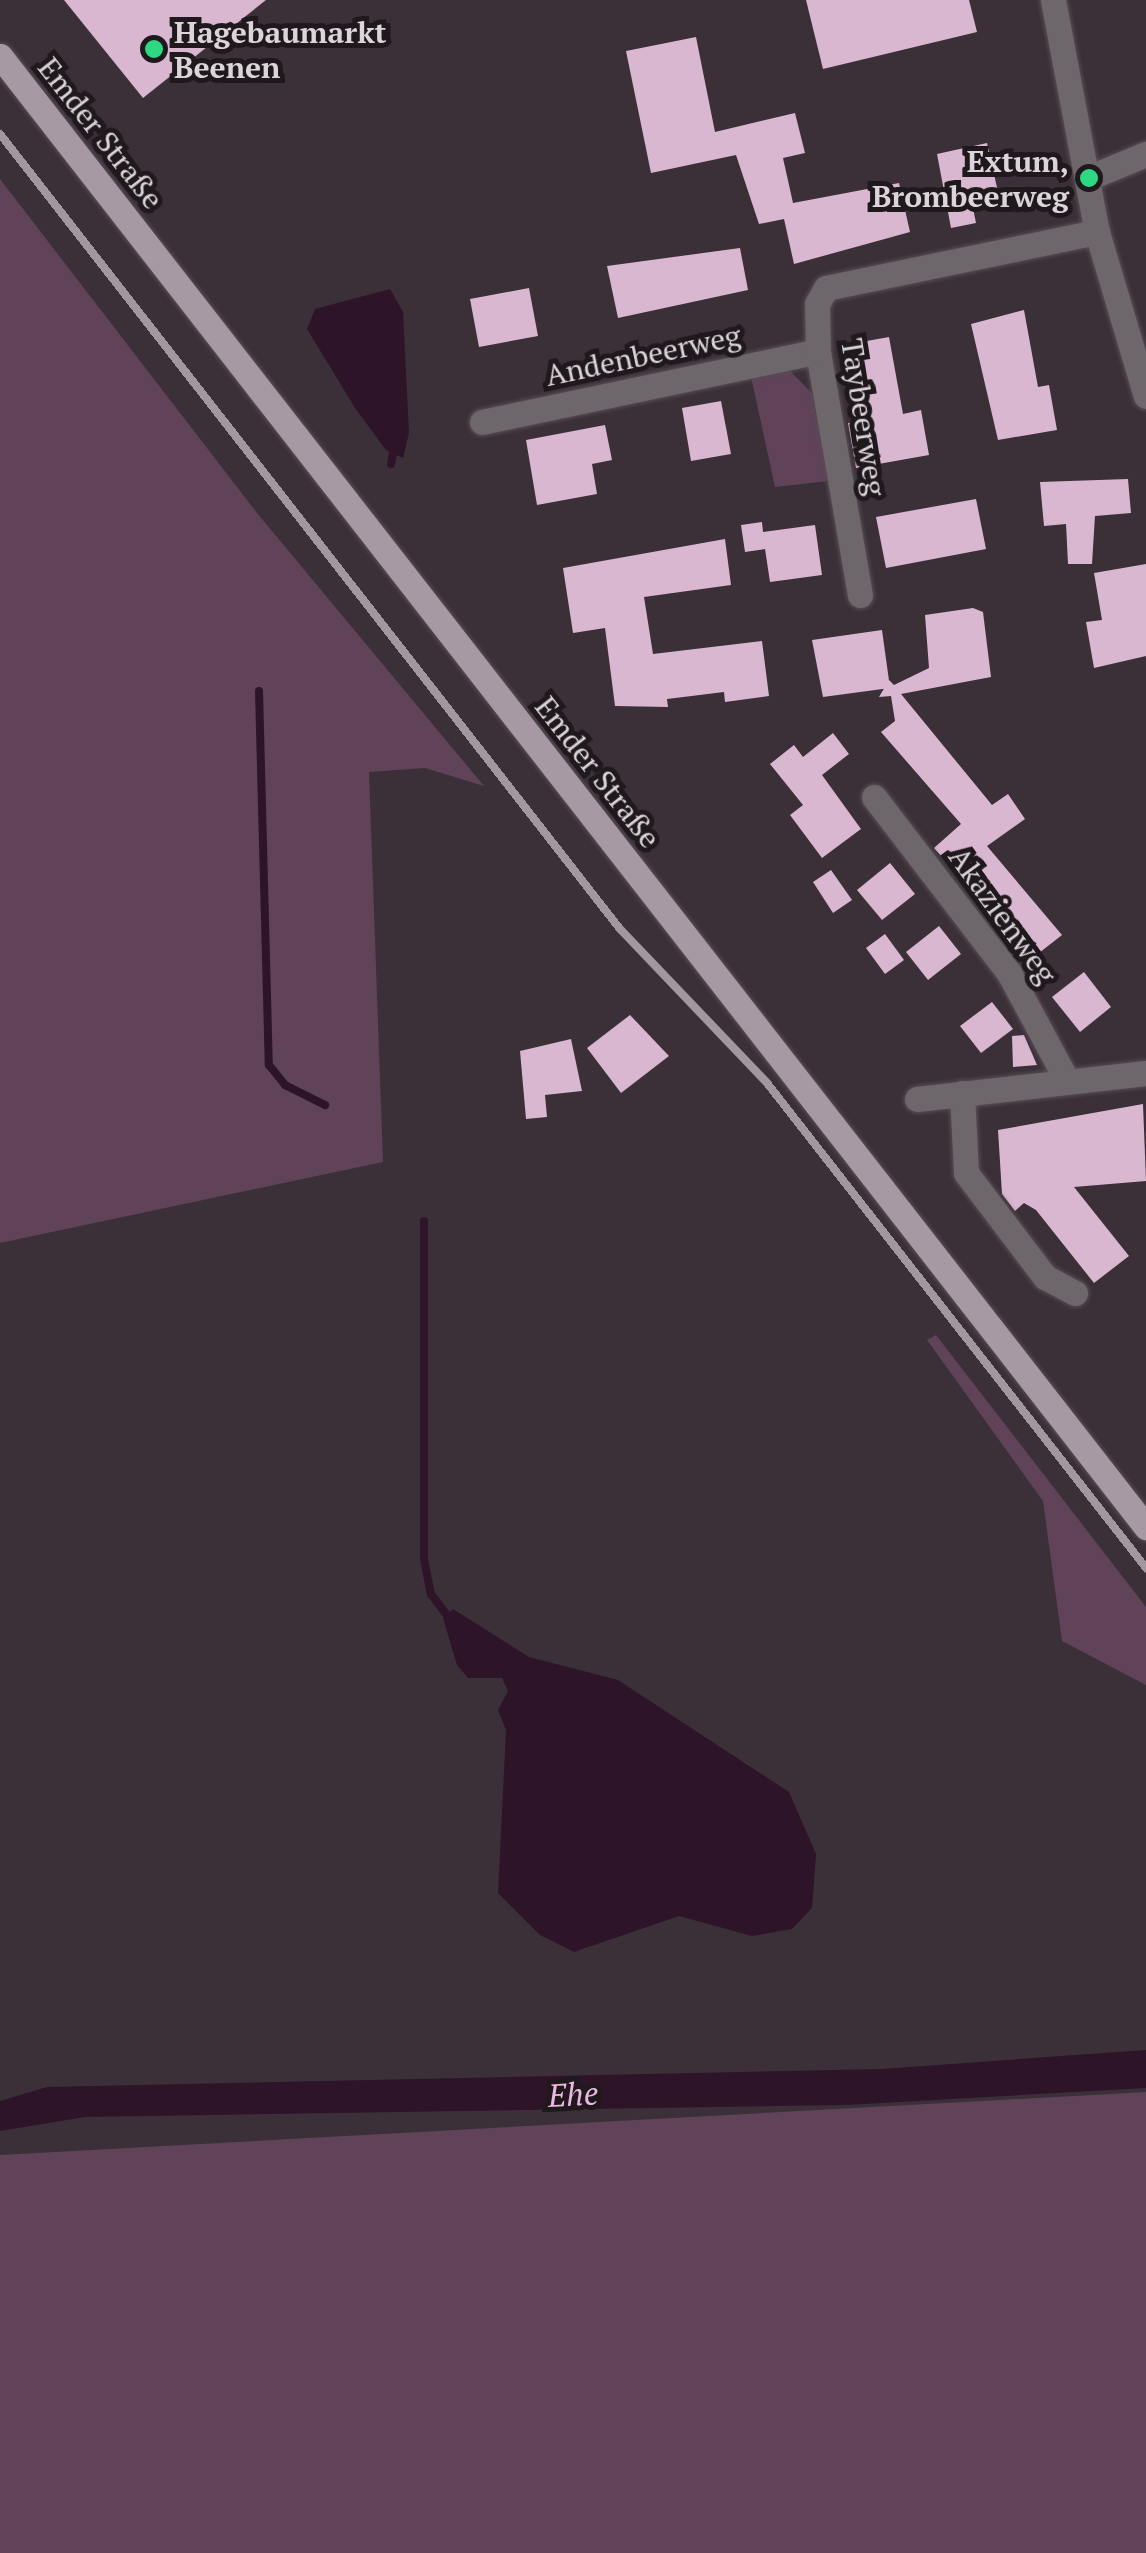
<!DOCTYPE html>
<meta charset="utf-8">
<style>
body{margin:0}
#map{position:relative;width:1146px;height:2553px;overflow:hidden;background:#3b2f38;font-family:"PT Serif",serif}
div>[style]{position:absolute}
.green>*{inset:0;background:#604359}
.water>*{inset:0;background:#2e1429}
.stream>*{height:8px;margin:-4px;padding:0 4px;transform-origin:4px;border-radius:4px;background:#2e1429}
.building>*{inset:0;background:#dab7d1}
.roads{filter:drop-shadow(0 0 2px #584d55) drop-shadow(0 0 2px #584d55)}
.minor>*{height:25px;margin:-12.5px;padding:0 12.5px;transform-origin:12.5px;border-radius:12.5px;background:#6d676c}
.major>*{height:25px;margin:-12.5px;padding:0 12.5px;transform-origin:12.5px;border-radius:12.5px;background:#a699a3}
.rail>*{height:8px;margin:-4px;padding:0 4px;transform-origin:4px;border-radius:4px;background:#a1979e}
.dots>*{width:28px;height:28px;translate:-50% -50%;box-sizing:border-box;border:5px solid #1f191d;border-radius:50%}
span{translate:-50% -50%;white-space:nowrap;text-align:center;line-height:1.15;-webkit-text-stroke:10px #1f191d;paint-order:stroke}
.poi-label{font-size:30px;color:#dcd4da;font-weight:700}
.left{translate:0 -50%;text-align:left}
.right{translate:-100% -50%;text-align:right}
.street-label{font-size:30px;color:#dcd4da}
.water-label{font-size:32px;color:#eeb7e1;font-style:italic}
</style>
<div id="map">
<div class="green">
<div style="clip-path:polygon(0 179px,257px 513px,484px 786px,425px 768px,369px 772px,383px 1162px,0 1243px)"></div>
<div style="clip-path:polygon(788px 369px,812px 393px,828px 481px,775px 487px,751px 377px)"></div>
<div style="clip-path:polygon(936px 1335px,1146px 1607px,1146px 1685px,1062px 1641px,1043px 1501px,927px 1340px)"></div>
<div style="clip-path:polygon(1146px 2092px,1146px 2553px,0 2553px,0 2155px)"></div>
</div>
<div class="water">
<div style="clip-path:polygon(390px 289px,403px 312px,409px 433px,403px 458px,386px 450px,355px 408px,307px 329px,315px 309px)"></div>
<div style="clip-path:polygon(453px 1609px,529px 1657px,618px 1680px,789px 1792px,816px 1854px,812px 1908px,792px 1929px,752px 1936px,679px 1916px,574px 1952px,540px 1935px,498px 1893px,506px 1730px,498px 1710px,508px 1691px,502px 1678px,468px 1678px,457px 1665px,443px 1618px)"></div>
<div style="clip-path:polygon(1146px 2050px,1146px 2088px,846px 2105px,85px 2117px,0 2131px,0 2101px,47px 2087px,881px 2069px)"></div>
</div>
<div class="stream">
<div style="left:391px;top:464px;width:17px;rotate:-80deg"></div>
<div style="left:259px;top:691px;width:374px;rotate:88.5deg"></div>
<div style="left:269px;top:1065px;width:26px;rotate:51deg"></div>
<div style="left:285px;top:1085px;width:45px;rotate:26.6deg"></div>
<div style="left:424px;top:1221px;width:338px;rotate:90deg"></div>
<div style="left:424px;top:1559px;width:36px;rotate:79deg"></div>
<div style="left:431px;top:1594px;width:26px;rotate:53deg"></div>
</div>
<div class="building">
<div style="clip-path:polygon(64px 0,266px 0,143px 98px)"></div>
<div style="clip-path:polygon(806px 0,969px 0,977px 32px,823px 69px)"></div>
<div style="clip-path:polygon(696px 37px,715px 132px,795px 113px,805px 153px,783px 158px,793px 203px,899px 183px,910px 232px,794px 264px,784px 219px,759px 224px,736px 155px,651px 173px,626px 51px)"></div>
<div style="clip-path:polygon(987px 143px,998px 192px,971px 198px,976px 223px,951px 228px,937px 154px)"></div>
<div style="clip-path:polygon(740px 248px,748px 290px,618px 318px,607px 266px)"></div>
<div style="clip-path:polygon(529px 288px,538px 336px,479px 347px,470px 299px)"></div>
<div style="clip-path:polygon(1024px 310px,1038px 387px,1049px 385px,1057px 430px,998px 440px,971px 324px)"></div>
<div style="clip-path:polygon(889px 337px,903px 414px,921px 410px,929px 455px,856px 468px,848px 423px,864px 421px,850px 344px)"></div>
<div style="clip-path:polygon(721px 401px,731px 454px,691px 461px,682px 408px)"></div>
<div style="clip-path:polygon(605px 425px,612px 460px,592px 464px,597px 494px,537px 505px,526px 440px)"></div>
<div style="clip-path:polygon(1128px 479px,1131px 513px,1095px 516px,1092px 564px,1068px 564px,1066px 524px,1044px 526px,1040px 482px)"></div>
<div style="clip-path:polygon(976px 499px,986px 549px,886px 568px,876px 517px)"></div>
<div style="clip-path:polygon(762px 522px,763px 532px,815px 525px,822px 575px,770px 582px,765px 549px,745px 552px,741px 525px)"></div>
<div style="clip-path:polygon(725px 539px,731px 585px,644px 597px,653px 654px,762px 641px,769px 696px,725px 702px,724px 692px,667px 699px,668px 707px,615px 706px,605px 628px,573px 633px,563px 568px)"></div>
<div style="clip-path:polygon(1146px 564px,1146px 656px,1094px 668px,1086px 622px,1102px 620px,1094px 573px)"></div>
<div style="clip-path:polygon(973px 608px,983px 612px,991px 677px,901px 694px,992px 805px,1008px 794px,1025px 819px,987px 846px,1062px 935px,1030px 960px,961px 860px,952px 868px,934px 848px,961px 824px,881px 732px,895px 721px,891px 696px,879px 697px,889px 680px,894px 685px,929px 668px,925px 615px)"></div>
<div style="clip-path:polygon(882px 630px,890px 688px,823px 697px,812px 640px)"></div>
<div style="clip-path:polygon(833px 733px,849px 754px,822px 775px,861px 829px,822px 858px,790px 815px,803px 805px,770px 764px,794px 745px,803px 757px)"></div>
<div style="clip-path:polygon(890px 863px,915px 894px,882px 920px,857px 890px)"></div>
<div style="clip-path:polygon(831px 870px,852px 900px,833px 913px,813px 882px)"></div>
<div style="clip-path:polygon(939px 926px,961px 954px,928px 980px,906px 952px)"></div>
<div style="clip-path:polygon(885px 934px,904px 960px,885px 974px,866px 948px)"></div>
<div style="clip-path:polygon(1084px 972px,1111px 1007px,1080px 1032px,1052px 997px)"></div>
<div style="clip-path:polygon(992px 1002px,1013px 1029px,981px 1053px,960px 1026px)"></div>
<div style="clip-path:polygon(630px 1015px,669px 1056px,621px 1093px,587px 1048px)"></div>
<div style="clip-path:polygon(1024px 1035px,1037px 1065px,1013px 1067px,1012px 1036px)"></div>
<div style="clip-path:polygon(571px 1039px,582px 1091px,545px 1095px,547px 1117px,526px 1119px,520px 1051px)"></div>
<div style="clip-path:polygon(1143px 1104px,1146px 1181px,1074px 1187px,1129px 1256px,1094px 1283px,1036px 1210px,1024px 1203px,1015px 1211px,1002px 1194px,998px 1130px)"></div>
</div>
<div class="roads">
<div class="minor">
<div style="left:1053px;top:0;width:236px;rotate:79.3deg"></div>
<div style="left:1097px;top:232px;width:171px;rotate:73.4deg"></div>
<div style="left:1088px;top:178px;width:63px;rotate:-22.5deg"></div>
<div style="left:482px;top:422px;width:343px;rotate:-11.9deg"></div>
<div style="left:860px;top:595px;width:248px;rotate:-99.8deg"></div>
<div style="left:818px;top:351px;width:47px;rotate:-91.2deg"></div>
<div style="left:817px;top:304px;width:18px;rotate:-61deg"></div>
<div style="left:826px;top:288px;width:277px;rotate:-11.7deg"></div>
<div style="left:874px;top:797px;width:222px;rotate:52.5deg"></div>
<div style="left:1009px;top:973px;width:120px;rotate:61.7deg"></div>
<div style="left:962px;top:1093px;width:80px;rotate:87.1deg"></div>
<div style="left:966px;top:1173px;width:131px;rotate:52.8deg"></div>
<div style="left:1045px;top:1277px;width:34px;rotate:28deg"></div>
<div style="left:917px;top:1099px;width:230px;rotate:-6.5deg"></div>
</div>
<div class="major">
<div style="left:0;top:56px;width:1865px;rotate:52.08deg"></div>
</div>
</div>
<div class="rail">
<div style="left:0;top:134px;width:1008px;rotate:52.05deg"></div>
<div style="left:620px;top:929px;width:213px;rotate:46.3deg"></div>
<div style="left:767px;top:1083px;width:616px;rotate:51.99deg"></div>
</div>
<div class="dots">
<div style="left:154px;top:49px;background:#2ed883"></div>
<div style="left:1089px;top:178px;background:#2ed883"></div>
</div>
<div class="poi-label">
<span class="left" style="left:174px;top:49px">Hagebaumarkt<br>Beenen</span>
<span class="right" style="left:1069px;top:178px">Extum,<br>Brombeerweg</span>
</div>
<div class="street-label">
<span style="left:101px;top:133px;rotate:52deg">Emder Straße</span>
<span style="left:643px;top:355px;rotate:-12deg">Andenbeerweg</span>
<span style="left:864px;top:417px;rotate:81deg">Taybeerweg</span>
<span style="left:598px;top:772px;rotate:52deg">Emder Straße</span>
<span style="left:1003px;top:915px;rotate:54deg">Akazienweg</span>
</div>
<div class="water-label">
<span style="left:573px;top:2094px;rotate:-3deg">Ehe</span>
</div>
</div>
